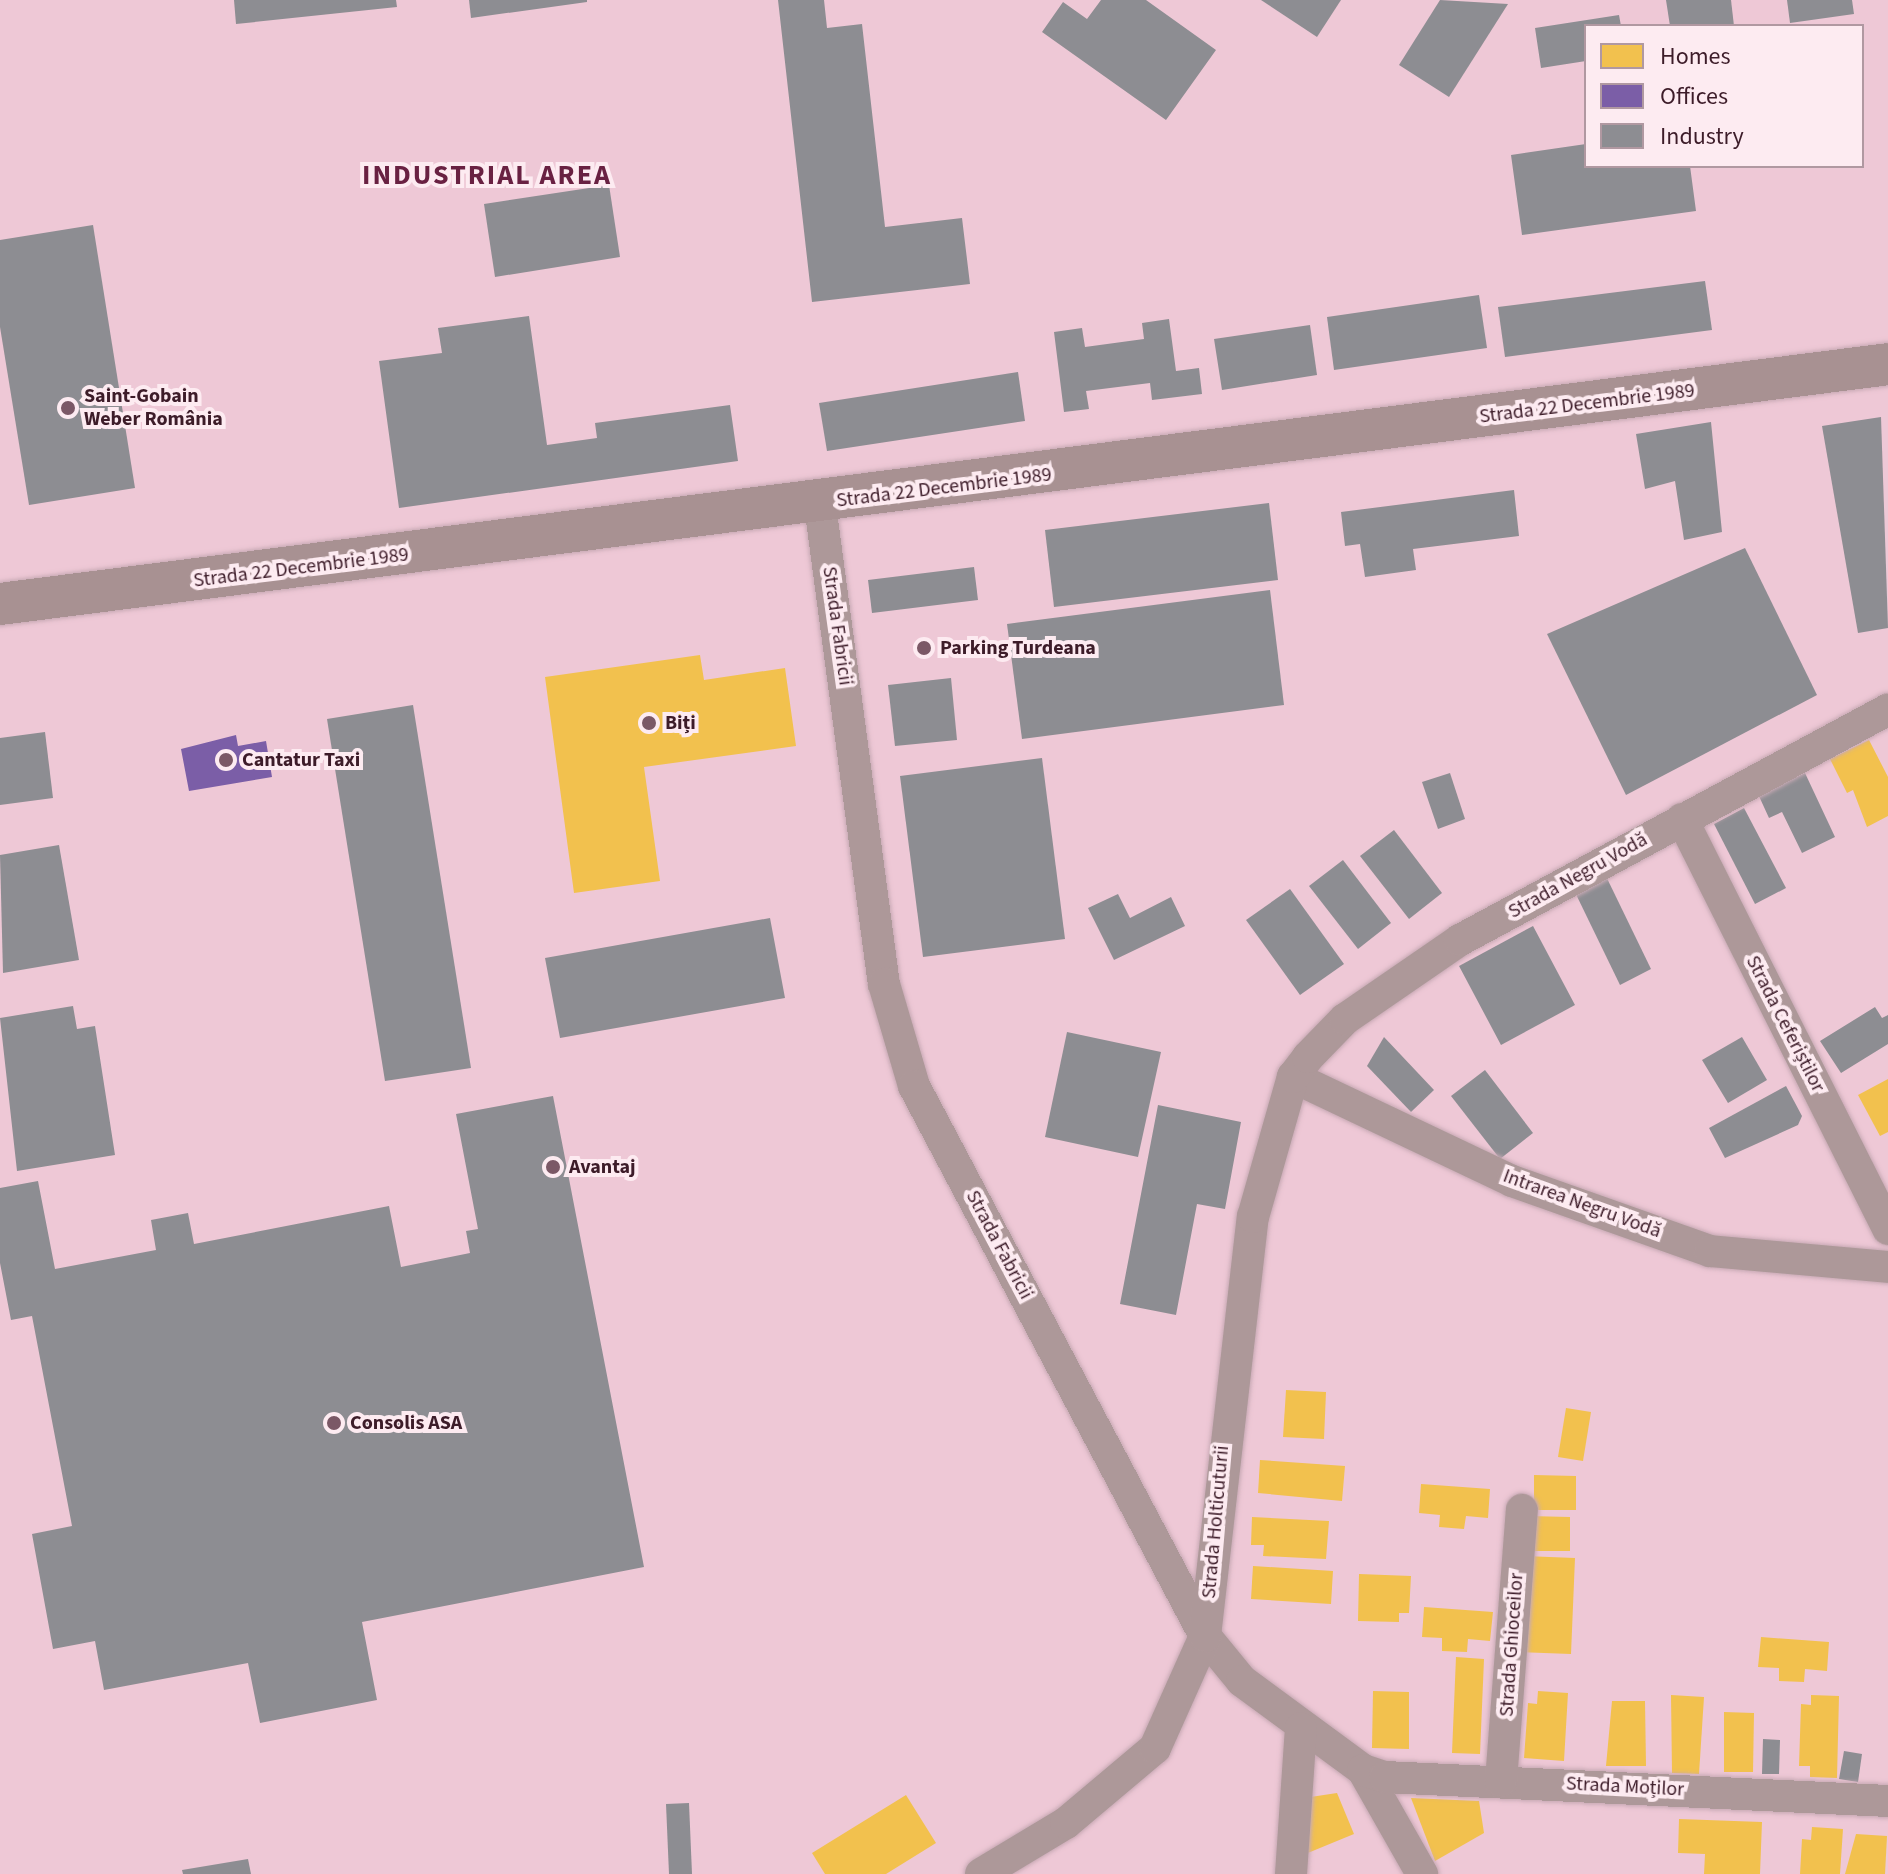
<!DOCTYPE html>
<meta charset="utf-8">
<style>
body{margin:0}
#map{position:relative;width:1888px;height:1874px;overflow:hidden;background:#eec8d6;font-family:"Source Sans 3",sans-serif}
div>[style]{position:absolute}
.homes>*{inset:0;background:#f2c14e}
.offices>*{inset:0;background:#7b5ea7}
.industry>*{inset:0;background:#8d8d92}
.roads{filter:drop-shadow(0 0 2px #c7a9b4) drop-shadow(0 0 2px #c7a9b4)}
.minor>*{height:32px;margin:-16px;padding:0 16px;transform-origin:16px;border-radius:16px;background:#ad9899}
.major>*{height:42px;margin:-21px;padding:0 21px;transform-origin:21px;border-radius:21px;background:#a89192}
.dots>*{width:22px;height:22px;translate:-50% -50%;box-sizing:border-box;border:4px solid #fdebf1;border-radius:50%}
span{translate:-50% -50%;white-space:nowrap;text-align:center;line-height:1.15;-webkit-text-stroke:8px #fdebf1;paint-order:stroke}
.poi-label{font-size:20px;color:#3d1c29;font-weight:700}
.left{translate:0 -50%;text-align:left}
.street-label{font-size:20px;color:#3d1c29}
.district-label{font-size:28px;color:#692142;font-weight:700;letter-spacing:2px}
.legend{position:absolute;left:1584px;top:24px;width:280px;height:144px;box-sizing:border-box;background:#fdebf1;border:2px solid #b098a1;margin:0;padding:10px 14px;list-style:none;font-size:24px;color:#3d1c29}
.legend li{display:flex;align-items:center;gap:16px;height:40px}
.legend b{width:40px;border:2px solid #b098a1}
</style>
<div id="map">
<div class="homes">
<div style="clip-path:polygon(700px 655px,704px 680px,785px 668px,796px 746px,644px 767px,660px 881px,574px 893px,545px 677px)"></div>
<div style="clip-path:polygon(1869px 740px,1888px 777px,1888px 816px,1867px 827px,1853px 790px,1847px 793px,1830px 759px)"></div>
<div style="clip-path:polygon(1888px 1079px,1888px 1132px,1880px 1136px,1858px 1095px)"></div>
<div style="clip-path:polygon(1286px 1390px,1326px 1392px,1324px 1439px,1283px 1437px)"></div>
<div style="clip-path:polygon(1566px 1408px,1591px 1412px,1583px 1461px,1558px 1457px)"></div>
<div style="clip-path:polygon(1260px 1460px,1345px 1466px,1342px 1501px,1258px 1493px)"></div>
<div style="clip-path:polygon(1534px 1475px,1576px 1476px,1576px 1510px,1534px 1510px)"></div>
<div style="clip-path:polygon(1421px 1484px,1490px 1489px,1488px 1518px,1466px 1516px,1464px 1529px,1439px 1527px,1440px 1515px,1419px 1513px)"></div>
<div style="clip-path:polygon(1528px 1516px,1570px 1517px,1570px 1551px,1528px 1551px)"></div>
<div style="clip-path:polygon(1252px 1517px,1329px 1521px,1326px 1559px,1263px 1556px,1264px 1545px,1251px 1545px)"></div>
<div style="clip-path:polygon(1523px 1556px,1575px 1558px,1571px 1654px,1519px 1652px)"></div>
<div style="clip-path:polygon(1253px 1566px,1333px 1571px,1331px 1604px,1251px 1599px)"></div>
<div style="clip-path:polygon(1359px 1574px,1411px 1576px,1409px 1613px,1399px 1613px,1399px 1622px,1358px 1621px)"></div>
<div style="clip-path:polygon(1424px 1607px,1493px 1612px,1490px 1641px,1468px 1639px,1467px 1652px,1442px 1651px,1442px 1638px,1422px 1637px)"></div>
<div style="clip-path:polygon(1761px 1637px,1829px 1642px,1827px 1671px,1805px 1669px,1804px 1682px,1779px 1681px,1779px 1668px,1758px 1667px)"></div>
<div style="clip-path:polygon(1456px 1657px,1484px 1659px,1480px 1754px,1452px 1753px)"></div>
<div style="clip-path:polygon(1373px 1691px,1409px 1692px,1409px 1749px,1372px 1748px)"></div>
<div style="clip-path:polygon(1538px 1691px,1568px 1693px,1564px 1761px,1524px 1758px,1528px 1703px,1537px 1704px)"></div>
<div style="clip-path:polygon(1671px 1695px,1704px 1697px,1699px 1774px,1672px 1773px)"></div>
<div style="clip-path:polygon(1811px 1695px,1839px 1696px,1837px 1778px,1810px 1777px,1810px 1766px,1799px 1766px,1801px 1704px,1811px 1705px)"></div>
<div style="clip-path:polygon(1612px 1701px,1645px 1701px,1646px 1766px,1606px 1766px)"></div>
<div style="clip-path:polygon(1724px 1712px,1754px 1713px,1753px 1772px,1724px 1772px)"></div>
<div style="clip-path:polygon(1337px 1793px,1354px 1834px,1298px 1857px,1304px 1798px)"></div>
<div style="clip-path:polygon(906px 1795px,936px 1843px,886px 1874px,825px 1874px,812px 1853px)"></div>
<div style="clip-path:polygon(1411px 1798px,1479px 1801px,1484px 1833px,1435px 1861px)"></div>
<div style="clip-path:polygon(1679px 1819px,1762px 1822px,1760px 1874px,1704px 1874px,1705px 1854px,1678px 1853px)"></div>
<div style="clip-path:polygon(1812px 1827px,1843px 1829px,1840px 1874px,1800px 1874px,1802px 1839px,1811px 1840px)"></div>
<div style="clip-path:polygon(1856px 1834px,1887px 1836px,1885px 1874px,1845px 1874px)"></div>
</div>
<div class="offices">
<div style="clip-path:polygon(236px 735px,238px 746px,266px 741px,272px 777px,189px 791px,181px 749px)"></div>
</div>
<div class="industry">
<div style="clip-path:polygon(234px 0,396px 0,397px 7px,236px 24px)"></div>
<div style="clip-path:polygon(469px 0,587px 0,587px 2px,471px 18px)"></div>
<div style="clip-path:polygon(778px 0,824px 0,827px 28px,862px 24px,885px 227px,962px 218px,970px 284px,812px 302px)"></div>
<div style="clip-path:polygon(1101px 0,1146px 0,1216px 50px,1166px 120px,1042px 32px,1063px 2px,1087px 19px)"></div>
<div style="clip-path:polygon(1261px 0,1341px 0,1317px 37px)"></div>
<div style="clip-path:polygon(1440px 0,1508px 4px,1449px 97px,1399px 65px)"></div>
<div style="clip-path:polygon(1666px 0,1731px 0,1734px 26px,1670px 26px)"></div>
<div style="clip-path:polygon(1787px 0,1852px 0,1854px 14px,1790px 23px)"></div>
<div style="clip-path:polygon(1619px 15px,1621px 26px,1586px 26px,1586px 61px,1541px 68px,1535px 28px)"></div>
<div style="clip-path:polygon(1586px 144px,1586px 166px,1690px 166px,1696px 211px,1522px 235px,1511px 155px)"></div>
<div style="clip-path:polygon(609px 185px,620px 257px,495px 277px,484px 204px)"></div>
<div style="clip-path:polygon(93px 225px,135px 488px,29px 505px,0 327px,0 240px)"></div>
<div style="clip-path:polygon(1705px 281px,1712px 330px,1505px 357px,1498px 307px)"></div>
<div style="clip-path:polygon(1479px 295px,1487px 348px,1334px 370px,1327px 317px)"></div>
<div style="clip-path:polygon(529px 316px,547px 445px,597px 438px,595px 423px,730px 405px,738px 461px,399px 508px,379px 361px,442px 353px,438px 328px)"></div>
<div style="clip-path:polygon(1169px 319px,1176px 371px,1199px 368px,1202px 394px,1152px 400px,1150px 383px,1086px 391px,1089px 409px,1064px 412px,1054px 332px,1082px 328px,1085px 347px,1144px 339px,1142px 323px)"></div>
<div style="clip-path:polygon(1310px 325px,1317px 375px,1222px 390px,1214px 339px)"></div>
<div style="clip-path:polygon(1018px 372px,1025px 421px,827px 451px,819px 403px)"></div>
<div style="clip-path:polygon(1881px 417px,1888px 628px,1858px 633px,1822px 426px)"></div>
<div style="clip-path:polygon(1711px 422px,1722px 532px,1684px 540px,1675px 481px,1645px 489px,1636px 434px)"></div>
<div style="clip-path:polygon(1514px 490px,1519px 536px,1413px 549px,1416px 570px,1365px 577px,1360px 544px,1345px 546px,1341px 512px)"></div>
<div style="clip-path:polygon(1269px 503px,1278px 580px,1054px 607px,1045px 530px)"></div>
<div style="clip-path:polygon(1745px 548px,1817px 695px,1626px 795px,1547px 634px)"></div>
<div style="clip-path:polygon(974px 567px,978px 600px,872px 613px,868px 580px)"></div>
<div style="clip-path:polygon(1270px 590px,1284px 705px,1022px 739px,1007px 624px)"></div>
<div style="clip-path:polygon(951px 678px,957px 740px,895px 746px,888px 685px)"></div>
<div style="clip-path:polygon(413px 705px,471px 1068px,385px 1081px,327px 719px)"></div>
<div style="clip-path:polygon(45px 732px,53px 798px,0 805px,0 738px)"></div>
<div style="clip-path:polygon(1042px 758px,1065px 939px,923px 957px,900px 776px)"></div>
<div style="clip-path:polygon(1450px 773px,1465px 819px,1438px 829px,1422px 782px)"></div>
<div style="clip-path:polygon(1805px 773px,1835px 837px,1802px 853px,1782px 812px,1769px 818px,1758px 794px)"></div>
<div style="clip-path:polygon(1744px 808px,1786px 888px,1755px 904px,1714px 824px)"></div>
<div style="clip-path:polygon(1394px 830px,1442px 893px,1409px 919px,1360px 856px)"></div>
<div style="clip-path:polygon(59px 845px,79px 960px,3px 973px,0 855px)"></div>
<div style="clip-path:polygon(1343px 860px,1391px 923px,1358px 949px,1309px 886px)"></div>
<div style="clip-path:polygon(1602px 868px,1651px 969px,1620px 985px,1571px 884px)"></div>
<div style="clip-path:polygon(1290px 889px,1344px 964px,1300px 995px,1246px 920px)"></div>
<div style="clip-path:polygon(1118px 894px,1130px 918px,1171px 897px,1185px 926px,1114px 960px,1088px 908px)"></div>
<div style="clip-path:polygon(770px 918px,785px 998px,560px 1038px,545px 958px)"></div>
<div style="clip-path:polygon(1533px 926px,1575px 1005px,1501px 1045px,1459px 966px)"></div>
<div style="clip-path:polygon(73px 1006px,77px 1029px,95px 1026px,115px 1155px,17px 1171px,0 1018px)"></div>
<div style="clip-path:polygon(1875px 1007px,1882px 1018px,1888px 1015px,1888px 1044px,1841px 1073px,1820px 1041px)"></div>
<div style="clip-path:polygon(1067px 1032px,1161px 1052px,1138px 1157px,1045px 1137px)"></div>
<div style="clip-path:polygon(1384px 1037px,1434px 1090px,1411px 1112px,1367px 1066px)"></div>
<div style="clip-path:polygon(1742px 1037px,1767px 1080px,1728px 1103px,1702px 1060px)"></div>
<div style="clip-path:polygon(1485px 1070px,1533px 1133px,1500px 1159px,1451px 1096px)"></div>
<div style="clip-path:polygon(1786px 1086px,1802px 1116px,1798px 1125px,1725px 1158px,1709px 1128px)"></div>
<div style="clip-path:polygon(553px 1096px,644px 1567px,362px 1622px,377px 1700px,260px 1723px,248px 1663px,104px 1690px,95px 1641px,53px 1649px,32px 1534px,72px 1526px,32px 1316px,11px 1320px,0 1263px,0 1188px,38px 1181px,55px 1269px,156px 1250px,151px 1220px,188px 1213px,194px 1244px,389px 1206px,401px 1267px,470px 1253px,466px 1231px,478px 1229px,456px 1114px)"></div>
<div style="clip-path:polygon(1158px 1105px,1241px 1122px,1225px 1209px,1197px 1204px,1176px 1315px,1120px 1304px)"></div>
<div style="clip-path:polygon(1763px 1739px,1780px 1740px,1779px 1774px,1762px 1774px)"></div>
<div style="clip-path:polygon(1844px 1751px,1862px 1754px,1858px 1782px,1839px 1779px)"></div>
<div style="clip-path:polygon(689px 1803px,692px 1874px,669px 1874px,666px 1804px)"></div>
<div style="clip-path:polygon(248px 1859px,251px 1874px,183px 1874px,182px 1870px)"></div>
</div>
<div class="roads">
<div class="minor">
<div style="left:820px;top:505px;width:483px;rotate:82.4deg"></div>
<div style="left:884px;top:984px;width:106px;rotate:73.6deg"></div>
<div style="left:914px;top:1086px;width:622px;rotate:62.12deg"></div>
<div style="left:1205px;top:1636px;width:58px;rotate:50.6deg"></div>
<div style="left:1242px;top:1681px;width:150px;rotate:36.3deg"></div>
<div style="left:1363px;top:1770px;width:120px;rotate:60.4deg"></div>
<div style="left:1682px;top:819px;width:459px;rotate:63.3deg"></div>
<div style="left:1293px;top:1077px;width:242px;rotate:25.4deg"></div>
<div style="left:1512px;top:1181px;width:210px;rotate:19.5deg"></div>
<div style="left:1710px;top:1251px;width:179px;rotate:5.1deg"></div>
<div style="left:1363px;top:1770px;width:23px;rotate:18deg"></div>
<div style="left:1385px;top:1777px;width:504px;rotate:2.73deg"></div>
<div style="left:1501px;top:1781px;width:272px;rotate:-85.6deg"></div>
<div style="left:981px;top:1874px;width:99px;rotate:-31deg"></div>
<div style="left:1066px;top:1823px;width:116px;rotate:-40.1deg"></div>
<div style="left:1155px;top:1748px;width:123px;rotate:-65.9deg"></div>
<div style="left:1205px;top:1636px;width:422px;rotate:-83.5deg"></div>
<div style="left:1253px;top:1217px;width:146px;rotate:-74.1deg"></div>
<div style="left:1293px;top:1077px;width:25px;rotate:-53deg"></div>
<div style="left:1308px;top:1057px;width:53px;rotate:-45.8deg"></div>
<div style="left:1345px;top:1019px;width:140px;rotate:-34.5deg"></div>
<div style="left:1460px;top:940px;width:486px;rotate:-28.3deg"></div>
<div style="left:1291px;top:1874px;width:146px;rotate:-86.1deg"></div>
</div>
<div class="major">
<div style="left:0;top:604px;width:1903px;rotate:-7.24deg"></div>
</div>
</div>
<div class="dots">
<div style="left:68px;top:408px;background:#7b5866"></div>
<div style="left:924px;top:648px;background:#7b5866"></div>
<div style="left:649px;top:723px;background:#7b5866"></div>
<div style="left:226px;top:760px;background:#7b5866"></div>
<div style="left:553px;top:1167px;background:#7b5866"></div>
<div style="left:334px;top:1423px;background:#7b5866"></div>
</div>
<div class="poi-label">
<span class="left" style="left:84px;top:408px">Saint-Gobain<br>Weber România</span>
<span class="left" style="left:940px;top:648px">Parking Turdeana</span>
<span class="left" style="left:665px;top:723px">Biți</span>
<span class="left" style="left:242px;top:760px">Cantatur Taxi</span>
<span class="left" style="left:569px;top:1167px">Avantaj</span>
<span class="left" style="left:350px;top:1423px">Consolis ASA</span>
</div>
<div class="street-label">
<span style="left:1587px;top:404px;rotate:-7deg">Strada 22 Decembrie 1989</span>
<span style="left:944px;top:488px;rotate:-7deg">Strada 22 Decembrie 1989</span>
<span style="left:301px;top:568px;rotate:-7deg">Strada 22 Decembrie 1989</span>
<span style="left:837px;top:626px;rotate:82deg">Strada Fabricii</span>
<span style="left:1578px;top:876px;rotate:-29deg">Strada Negru Vodă</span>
<span style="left:1785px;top:1024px;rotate:63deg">Strada Ceferiștilor</span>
<span style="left:1582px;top:1204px;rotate:20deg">Intrarea Negru Vodă</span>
<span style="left:999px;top:1245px;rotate:62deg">Strada Fabricii</span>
<span style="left:1216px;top:1522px;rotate:-85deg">Strada Holticuturii</span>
<span style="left:1512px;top:1645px;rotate:-86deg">Strada Ghioceilor</span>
<span style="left:1625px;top:1787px;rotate:3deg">Strada Moților</span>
</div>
<div class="district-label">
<span style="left:487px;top:175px">INDUSTRIAL AREA</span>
</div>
<ul class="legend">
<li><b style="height:22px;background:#f2c14e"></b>Homes</li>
<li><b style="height:22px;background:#7b5ea7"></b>Offices</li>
<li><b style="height:22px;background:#8d8d92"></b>Industry</li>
</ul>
</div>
